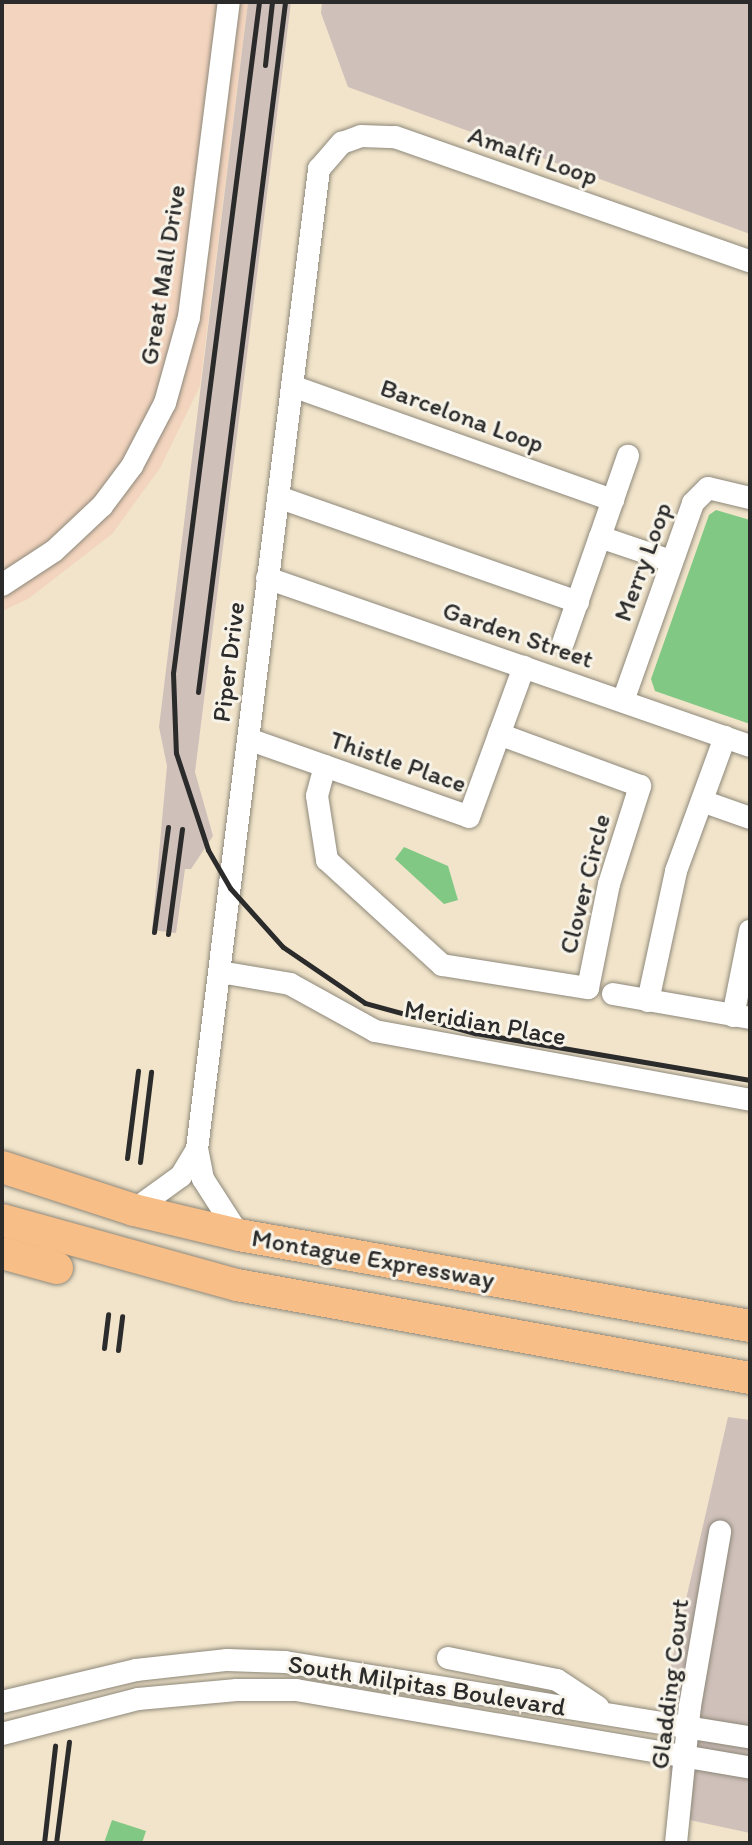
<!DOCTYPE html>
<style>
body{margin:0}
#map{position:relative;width:752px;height:1845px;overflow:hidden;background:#f1e4ca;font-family:Itim,sans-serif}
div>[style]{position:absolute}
.built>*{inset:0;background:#f3d4be}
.industrial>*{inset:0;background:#cfc0ba}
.green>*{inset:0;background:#81c884}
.roads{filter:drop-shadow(0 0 2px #8e887a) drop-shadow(0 0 2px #8e887a)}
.minor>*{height:22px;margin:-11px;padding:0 11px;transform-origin:11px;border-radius:11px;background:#fff}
.highway>*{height:32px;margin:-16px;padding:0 16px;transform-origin:16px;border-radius:16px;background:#f7be88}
.rail>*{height:5px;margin:-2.5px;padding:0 2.5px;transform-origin:2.5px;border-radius:2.5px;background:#2b2b2b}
span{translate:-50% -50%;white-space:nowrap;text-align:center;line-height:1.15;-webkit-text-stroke:6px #f7f3e8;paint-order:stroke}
.street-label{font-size:26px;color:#2b2b2b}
.frame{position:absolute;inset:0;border:4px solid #2b2b2b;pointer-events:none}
</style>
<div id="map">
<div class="built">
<div style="clip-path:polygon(2px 2px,248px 2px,200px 386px,160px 468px,112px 534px,28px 599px,2px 611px)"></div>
</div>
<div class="industrial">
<div style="clip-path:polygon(248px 2px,291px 2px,195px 772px,213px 836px,191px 869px,185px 869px,176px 933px,152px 930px,167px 766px,159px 727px)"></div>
<div style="clip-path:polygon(322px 2px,750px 2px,750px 234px,348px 87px,321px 13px)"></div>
<div style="clip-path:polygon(728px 1417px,750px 1420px,750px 1833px,671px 1816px,667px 1682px)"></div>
</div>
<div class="green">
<div style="clip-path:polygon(716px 510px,750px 520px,750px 724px,655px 691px,651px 679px,709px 515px)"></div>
<div style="clip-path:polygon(404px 847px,448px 866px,458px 900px,444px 904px,395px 859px)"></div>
<div style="clip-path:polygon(112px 1820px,146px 1831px,142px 1843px,104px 1843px)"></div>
</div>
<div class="roads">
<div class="minor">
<div style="left:292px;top:386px;width:341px;rotate:19.6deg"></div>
<div style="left:278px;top:497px;width:318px;rotate:19.3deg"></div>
<div style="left:600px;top:537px;width:86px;rotate:-70.9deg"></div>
<div style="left:267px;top:578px;width:511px;rotate:19.18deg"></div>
<div style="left:2px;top:585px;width:62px;rotate:-33.2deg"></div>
<div style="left:54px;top:551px;width:66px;rotate:-43.2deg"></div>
<div style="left:102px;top:506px;width:50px;rotate:-53.1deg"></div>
<div style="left:132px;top:466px;width:71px;rotate:-62.4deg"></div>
<div style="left:165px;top:403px;width:89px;rotate:-74.4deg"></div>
<div style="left:189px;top:317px;width:318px;rotate:-82.8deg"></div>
<div style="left:563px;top:643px;width:112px;rotate:-70.8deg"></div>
<div style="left:600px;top:537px;width:75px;rotate:18.7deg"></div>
<div style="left:623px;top:701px;width:210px;rotate:-70.5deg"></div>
<div style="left:693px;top:503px;width:21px;rotate:-45deg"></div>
<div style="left:708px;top:488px;width:43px;rotate:13.4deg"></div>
<div style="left:248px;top:739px;width:234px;rotate:19.4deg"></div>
<div style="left:469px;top:817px;width:160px;rotate:-69.9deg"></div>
<div style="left:325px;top:766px;width:31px;rotate:105deg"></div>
<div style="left:317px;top:796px;width:65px;rotate:81.1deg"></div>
<div style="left:327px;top:860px;width:156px;rotate:42.4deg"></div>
<div style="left:442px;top:965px;width:148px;rotate:9deg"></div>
<div style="left:588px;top:988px;width:106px;rotate:-78.6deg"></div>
<div style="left:609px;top:884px;width:103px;rotate:-72.4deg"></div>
<div style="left:640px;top:786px;width:150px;rotate:-159.8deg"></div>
<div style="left:702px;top:801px;width:51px;rotate:19.5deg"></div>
<div style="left:220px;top:972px;width:71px;rotate:9.7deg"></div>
<div style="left:290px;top:984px;width:97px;rotate:28.9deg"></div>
<div style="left:375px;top:1031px;width:381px;rotate:10.4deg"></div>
<div style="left:613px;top:994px;width:139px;rotate:9.9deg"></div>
<div style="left:648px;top:1001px;width:133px;rotate:-77.8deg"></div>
<div style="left:676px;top:871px;width:143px;rotate:-69.9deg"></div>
<div style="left:733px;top:1016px;width:87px;rotate:-78.7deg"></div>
<div style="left:134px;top:1210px;width:58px;rotate:-35.9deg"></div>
<div style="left:181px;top:1176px;width:31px;rotate:-59deg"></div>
<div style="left:239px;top:1235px;width:67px;rotate:-122.7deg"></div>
<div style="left:203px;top:1179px;width:31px;rotate:-101deg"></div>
<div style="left:197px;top:1149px;width:988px;rotate:-82.9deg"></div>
<div style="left:319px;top:169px;width:35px;rotate:-49deg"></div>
<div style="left:342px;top:143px;width:20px;rotate:-20deg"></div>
<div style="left:361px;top:136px;width:34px;rotate:2deg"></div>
<div style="left:395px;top:137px;width:376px;rotate:19.3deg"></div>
<div style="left:448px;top:1658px;width:111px;rotate:11.4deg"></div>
<div style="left:557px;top:1680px;width:49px;rotate:33.4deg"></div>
<div style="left:2px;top:1702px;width:138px;rotate:-13.4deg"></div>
<div style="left:136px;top:1670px;width:92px;rotate:-6.3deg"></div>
<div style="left:227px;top:1660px;width:58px;rotate:2deg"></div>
<div style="left:285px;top:1662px;width:471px;rotate:9.2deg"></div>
<div style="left:2px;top:1734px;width:140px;rotate:-14.4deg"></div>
<div style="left:138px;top:1699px;width:99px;rotate:-5.2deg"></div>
<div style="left:237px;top:1690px;width:59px"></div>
<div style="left:296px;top:1690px;width:461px;rotate:9.7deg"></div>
<div style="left:676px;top:1843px;width:138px;rotate:-84.2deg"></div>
<div style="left:690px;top:1706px;width:177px;rotate:-80.2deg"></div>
</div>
<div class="highway">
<div style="left:2px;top:1167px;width:139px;rotate:18deg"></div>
<div style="left:134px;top:1210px;width:108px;rotate:13.4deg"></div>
<div style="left:239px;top:1235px;width:519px;rotate:10.1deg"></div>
<div style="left:2px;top:1220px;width:244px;rotate:15.5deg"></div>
<div style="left:237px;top:1285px;width:521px;rotate:10.28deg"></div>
<div style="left:2px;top:1253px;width:57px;rotate:15.3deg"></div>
</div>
</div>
<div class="rail">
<div style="left:259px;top:2px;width:676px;rotate:97.3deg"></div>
<div style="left:173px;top:673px;width:80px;rotate:87.9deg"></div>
<div style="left:176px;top:753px;width:102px;rotate:71.7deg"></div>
<div style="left:208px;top:850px;width:44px;rotate:59.9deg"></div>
<div style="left:230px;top:888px;width:79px;rotate:48.1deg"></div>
<div style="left:283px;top:947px;width:99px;rotate:34.3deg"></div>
<div style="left:365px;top:1003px;width:114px;rotate:15.3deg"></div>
<div style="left:475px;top:1033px;width:279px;rotate:9.7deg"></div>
<div style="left:265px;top:65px;width:63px;rotate:-83.7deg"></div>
<div style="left:198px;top:692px;width:695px;rotate:-82.81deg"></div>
<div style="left:154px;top:932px;width:106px;rotate:-82.4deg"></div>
<div style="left:168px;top:934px;width:106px;rotate:-82.4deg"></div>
<div style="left:127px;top:1158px;width:88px;rotate:-82.8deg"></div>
<div style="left:140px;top:1162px;width:91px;rotate:-83deg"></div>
<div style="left:104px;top:1348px;width:34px;rotate:-83deg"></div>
<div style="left:118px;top:1350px;width:34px;rotate:-83deg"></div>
<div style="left:44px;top:1843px;width:98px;rotate:-83.5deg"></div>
<div style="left:56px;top:1843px;width:102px;rotate:-82.7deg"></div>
</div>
<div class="street-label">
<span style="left:533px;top:156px;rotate:19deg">Amalfi Loop</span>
<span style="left:163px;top:275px;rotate:-81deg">Great Mall Drive</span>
<span style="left:462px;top:416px;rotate:20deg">Barcelona Loop</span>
<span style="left:643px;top:562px;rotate:-70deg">Merry Loop</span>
<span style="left:518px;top:635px;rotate:19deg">Garden Street</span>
<span style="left:229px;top:662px;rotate:-83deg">Piper Drive</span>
<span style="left:398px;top:762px;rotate:19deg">Thistle Place</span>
<span style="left:585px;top:884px;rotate:-76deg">Clover Circle</span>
<span style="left:485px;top:1023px;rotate:10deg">Meridian Place</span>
<span style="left:373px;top:1259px;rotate:10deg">Montague Expressway</span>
<span style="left:670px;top:1684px;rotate:-83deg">Gladding Court</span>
<span style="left:427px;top:1686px;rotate:9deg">South Milpitas Boulevard</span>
</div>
<div class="frame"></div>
</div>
